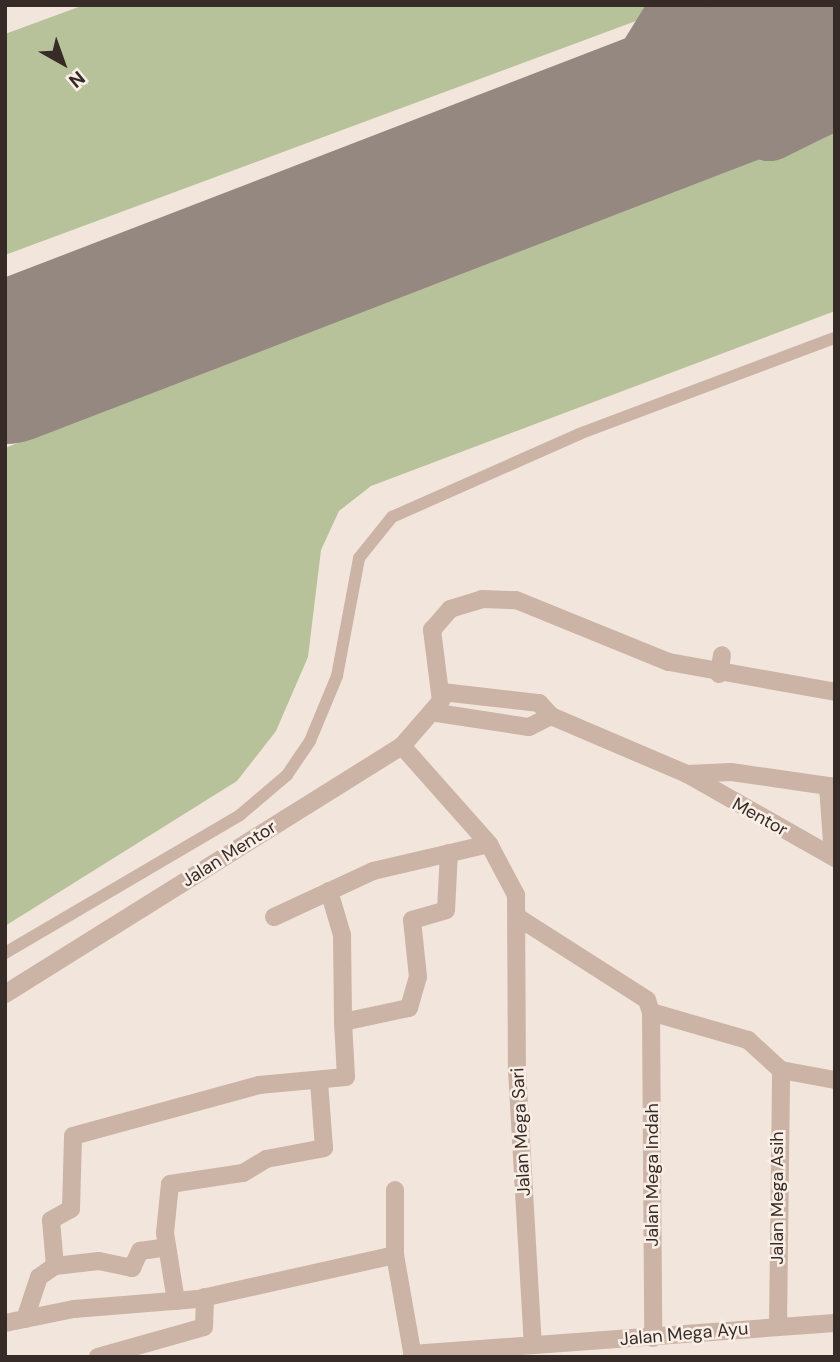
<!DOCTYPE html>
<style>
body{margin:0}
#map{position:relative;width:840px;height:1362px;overflow:hidden;background:#f2e5db;font-family:"DM Sans",sans-serif}
div>[style]{position:absolute}
.green>*{inset:0;background:#b8c29a}
.taxiway>*{height:65px;margin:-32.5px;padding:0 32.5px;transform-origin:32.5px;border-radius:32.5px;background:#948881}
.runway>*{height:161px;margin:-80.5px;padding:0 80.5px;transform-origin:80.5px;border-radius:80.5px;background:#948881}
.lane>*{height:12px;margin:-6px;padding:0 6px;transform-origin:6px;border-radius:6px;background:#cbb3a6}
.street>*{height:18px;margin:-9px;padding:0 9px;transform-origin:9px;border-radius:9px;background:#cbb3a6}
span{translate:-50% -50%;white-space:nowrap;text-align:center;line-height:1.15;-webkit-text-stroke:5px #faefe7;paint-order:stroke}
.street-label{font-size:18px;color:#372b27}
.frame{position:absolute;inset:0;border:7px solid #372b27;pointer-events:none}
.north{position:absolute;left:28px;top:28px;width:70px;height:70px;-webkit-text-stroke:5px #faefe7;paint-order:stroke;rotate:140deg;font-size:19px;font-weight:700;line-height:28px;text-align:center;color:#372b27}
.north::after{content:'';display:block;margin:auto;width:24px;height:32px;background:#372b27;clip-path:polygon(50% 0,100% 100%,50% 72%,0 100%)}
</style>
<div id="map">
<div class="green">
<div style="clip-path:polygon(84px 5px,679px 5px,5px 255px,5px 34px)"></div>
<div style="clip-path:polygon(835px 127px,835px 311px,371px 486px,339px 511px,321px 550px,308px 657px,276px 731px,237px 781px,5px 926px,5px 448px)"></div>
</div>
<div class="taxiway">
<div style="left:832px;top:5px;width:7px;rotate:63deg"></div>
<div style="left:640px;top:118px;width:51px;rotate:-13.5deg"></div>
<div style="left:690px;top:106px;width:82px;rotate:15.6deg"></div>
<div style="left:769px;top:128px;width:52px;rotate:-26.1deg"></div>
<div style="left:816px;top:105px;width:36px;rotate:-58deg"></div>
<div style="left:605px;top:131px;width:148px;rotate:-58.2deg"></div>
</div>
<div class="runway">
<div style="left:5px;top:363px;width:890px;rotate:-21.08deg"></div>
</div>
<div class="lane">
<div style="left:5px;top:953px;width:273px;rotate:-30.4deg"></div>
<div style="left:240px;top:815px;width:62px;rotate:-40.4deg"></div>
<div style="left:287px;top:775px;width:41px;rotate:-55.9deg"></div>
<div style="left:310px;top:741px;width:70px;rotate:-67.4deg"></div>
<div style="left:337px;top:676px;width:120px;rotate:-79.4deg"></div>
<div style="left:359px;top:558px;width:53px;rotate:-51.2deg"></div>
<div style="left:392px;top:517px;width:205px;rotate:-23.9deg"></div>
<div style="left:579px;top:434px;width:273px;rotate:-20.6deg"></div>
</div>
<div class="street">
<div style="left:719px;top:674px;width:19px;rotate:-81deg"></div>
<div style="left:442px;top:692px;width:98px;rotate:6.5deg"></div>
<div style="left:539px;top:703px;width:18px;rotate:47deg"></div>
<div style="left:551px;top:716px;width:148px;rotate:23.1deg"></div>
<div style="left:687px;top:774px;width:170px;rotate:29.6deg"></div>
<div style="left:437px;top:713px;width:93px;rotate:8.7deg"></div>
<div style="left:529px;top:727px;width:25px;rotate:-27deg"></div>
<div style="left:402px;top:746px;width:131px;rotate:48.4deg"></div>
<div style="left:489px;top:844px;width:58px;rotate:62.1deg"></div>
<div style="left:516px;top:895px;width:175px;rotate:89.7deg"></div>
<div style="left:517px;top:1070px;width:275px;rotate:86.7deg"></div>
<div style="left:687px;top:774px;width:44px;rotate:-2.6deg"></div>
<div style="left:731px;top:772px;width:105px;rotate:8.2deg"></div>
<div style="left:828px;top:786px;width:70px;rotate:85.9deg"></div>
<div style="left:329px;top:891px;width:46px;rotate:73.5deg"></div>
<div style="left:342px;top:935px;width:87px;rotate:89.3deg"></div>
<div style="left:274px;top:917px;width:109px;rotate:-24.9deg"></div>
<div style="left:373px;top:871px;width:119px;rotate:-13.1deg"></div>
<div style="left:519px;top:918px;width:152px;rotate:32.6deg"></div>
<div style="left:647px;top:1000px;width:13px;rotate:72deg"></div>
<div style="left:651px;top:1012px;width:101px;rotate:16.1deg"></div>
<div style="left:748px;top:1040px;width:45px;rotate:42.3deg"></div>
<div style="left:781px;top:1070px;width:55px;rotate:10.5deg"></div>
<div style="left:5px;top:994px;width:468px;rotate:-32deg"></div>
<div style="left:402px;top:746px;width:60px;rotate:-49.1deg"></div>
<div style="left:441px;top:701px;width:72px;rotate:-97.2deg"></div>
<div style="left:432px;top:630px;width:28px;rotate:-49deg"></div>
<div style="left:450px;top:609px;width:34px;rotate:-17deg"></div>
<div style="left:482px;top:599px;width:34px;rotate:2deg"></div>
<div style="left:516px;top:600px;width:165px;rotate:22.1deg"></div>
<div style="left:669px;top:662px;width:169px;rotate:10.2deg"></div>
<div style="left:651px;top:1012px;width:326px;rotate:89.6deg"></div>
<div style="left:395px;top:1190px;width:65px;rotate:90deg"></div>
<div style="left:395px;top:1255px;width:104px;rotate:80deg"></div>
<div style="left:55px;top:1266px;width:44px;rotate:-6.5deg"></div>
<div style="left:99px;top:1261px;width:34px;rotate:12deg"></div>
<div style="left:132px;top:1268px;width:19px;rotate:-65deg"></div>
<div style="left:140px;top:1251px;width:27px;rotate:-8deg"></div>
<div style="left:176px;top:1301px;width:69px;rotate:-99.2deg"></div>
<div style="left:165px;top:1233px;width:49px;rotate:-84.2deg"></div>
<div style="left:170px;top:1184px;width:74px;rotate:-8.6deg"></div>
<div style="left:243px;top:1173px;width:27px;rotate:-31deg"></div>
<div style="left:266px;top:1159px;width:59px;rotate:-10.7deg"></div>
<div style="left:324px;top:1148px;width:67px;rotate:-94.3deg"></div>
<div style="left:25px;top:1319px;width:44px;rotate:-71.6deg"></div>
<div style="left:39px;top:1277px;width:19px;rotate:-35deg"></div>
<div style="left:55px;top:1266px;width:46px;rotate:-95deg"></div>
<div style="left:51px;top:1220px;width:23px;rotate:-29deg"></div>
<div style="left:71px;top:1209px;width:73px;rotate:-88.4deg"></div>
<div style="left:73px;top:1136px;width:193px;rotate:-15.3deg"></div>
<div style="left:259px;top:1085px;width:87px;rotate:-5.3deg"></div>
<div style="left:346px;top:1077px;width:55px;rotate:-93.1deg"></div>
<div style="left:343px;top:1022px;width:67px;rotate:-12deg"></div>
<div style="left:409px;top:1008px;width:32px;rotate:-74deg"></div>
<div style="left:418px;top:977px;width:57px;rotate:-96deg"></div>
<div style="left:412px;top:920px;width:35px;rotate:-16deg"></div>
<div style="left:446px;top:910px;width:57px;rotate:-87deg"></div>
<div style="left:5px;top:1323px;width:70px;rotate:-11.5deg"></div>
<div style="left:74px;top:1309px;width:124px;rotate:-4.6deg"></div>
<div style="left:198px;top:1299px;width:202px;rotate:-12.6deg"></div>
<div style="left:778px;top:1326px;width:256px;rotate:-89.3deg"></div>
<div style="left:412px;top:1354px;width:424px;rotate:-4.2deg"></div>
<div style="left:98px;top:1357px;width:110px;rotate:-15.8deg"></div>
<div style="left:204px;top:1327px;width:30px;rotate:-88deg"></div>
</div>
<div class="street-label">
<span style="left:760px;top:817px;rotate:29deg">Mentor</span>
<span style="left:229px;top:854px;rotate:-32deg">Jalan Mentor</span>
<span style="left:521px;top:1132px;rotate:-93deg">Jalan Mega Sari</span>
<span style="left:652px;top:1175px;rotate:-90deg">Jalan Mega Indah</span>
<span style="left:777px;top:1198px;rotate:-90deg">Jalan Mega Asih</span>
<span style="left:684px;top:1334px;rotate:-5deg">Jalan Mega Ayu</span>
</div>
<div class="frame"></div>
<div class="north">N</div>
</div>
